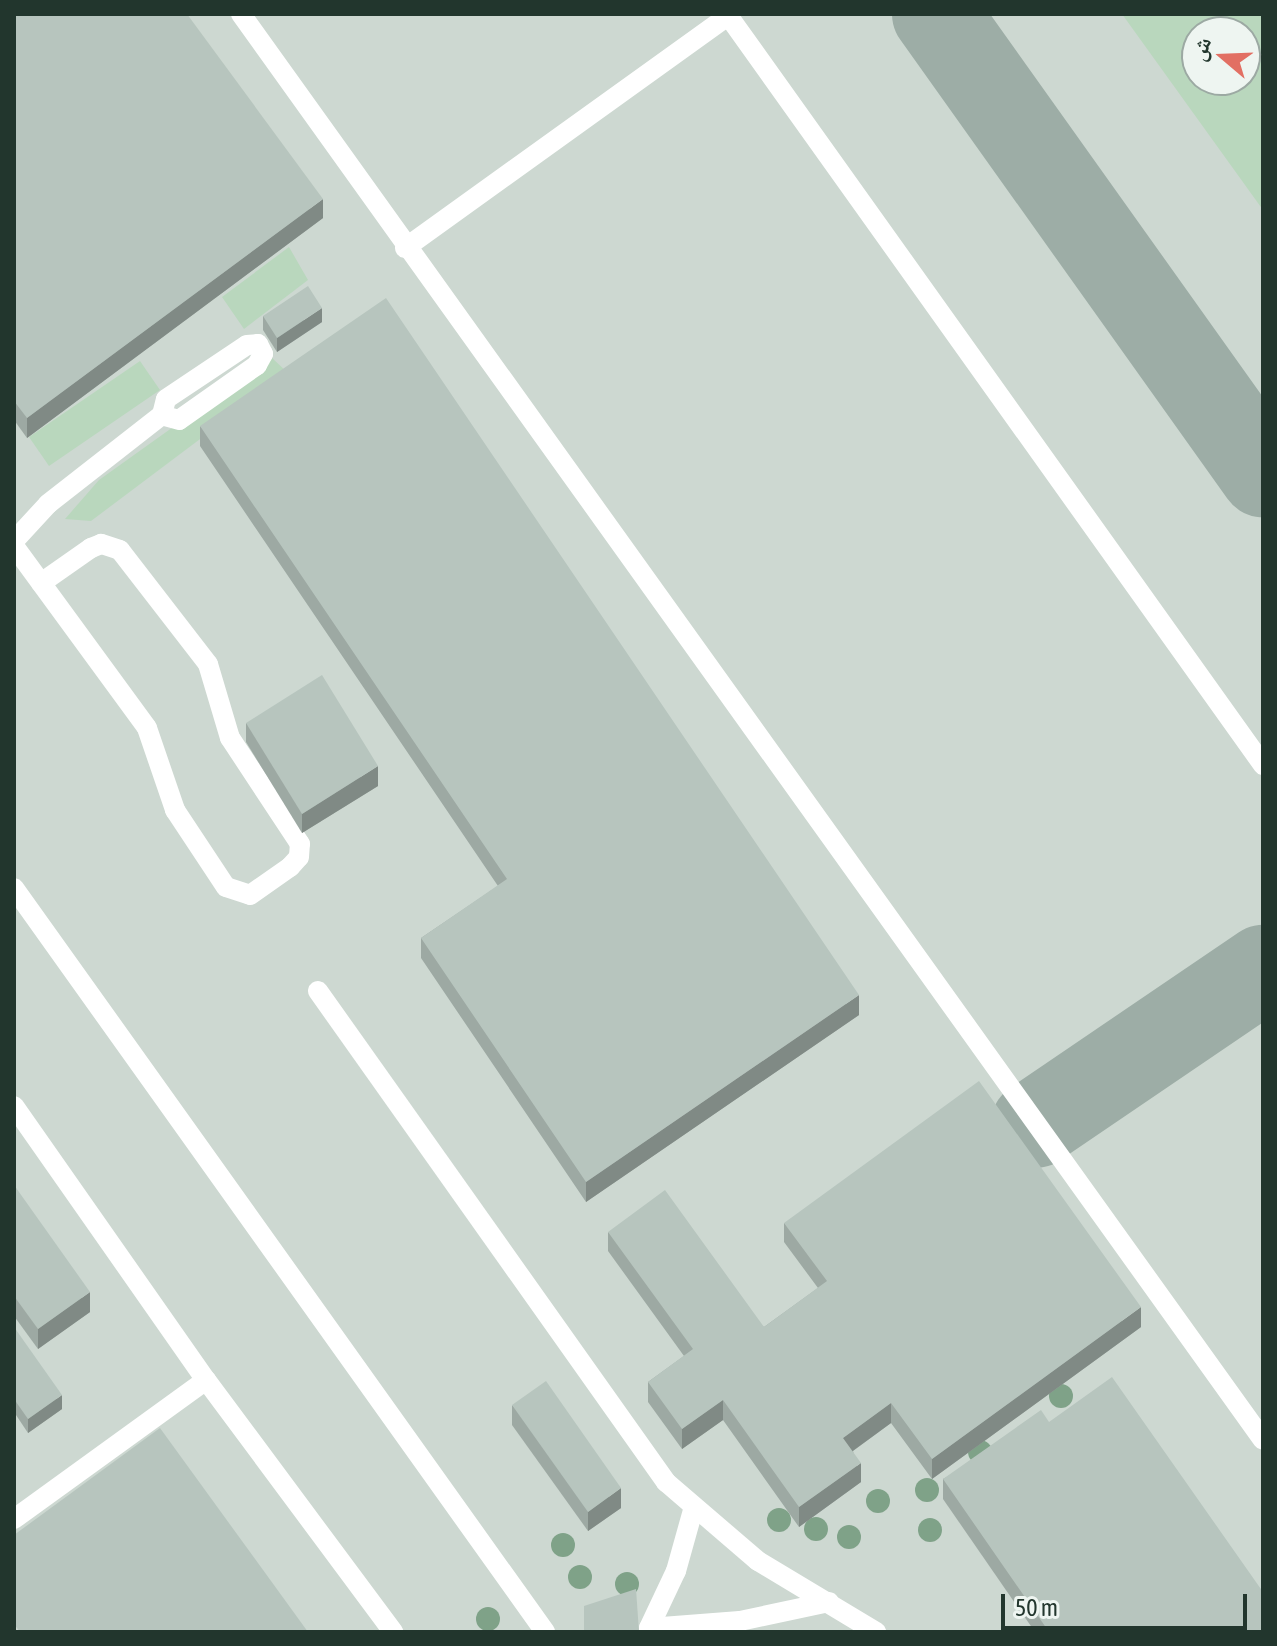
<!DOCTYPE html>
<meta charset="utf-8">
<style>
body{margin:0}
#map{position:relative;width:1277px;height:1646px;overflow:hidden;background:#dee8e2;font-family:"Asap Condensed","Noto Naskh Arabic",sans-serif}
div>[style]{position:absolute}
.built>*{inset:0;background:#cdd8d1}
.green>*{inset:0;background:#b9d7bd}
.taxiway>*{height:88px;margin:-44px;padding:0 44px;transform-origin:44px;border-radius:44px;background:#9dada6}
.lane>*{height:20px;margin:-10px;padding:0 10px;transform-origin:10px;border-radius:10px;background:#fff}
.trees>*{width:24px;height:24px;margin:-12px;border-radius:50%;background:#7fa288}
.wall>*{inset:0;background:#9da9a3}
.shaded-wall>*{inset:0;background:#808a85}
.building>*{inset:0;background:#b7c5be}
span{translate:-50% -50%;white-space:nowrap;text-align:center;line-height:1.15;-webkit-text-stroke:6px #eef5f1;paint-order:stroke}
.frame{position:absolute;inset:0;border:16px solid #22362d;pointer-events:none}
.north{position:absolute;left:1181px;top:16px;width:80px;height:80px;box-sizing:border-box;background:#eef5f1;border:2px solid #9ca9a3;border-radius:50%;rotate:289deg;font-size:22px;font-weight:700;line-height:32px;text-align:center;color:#22362d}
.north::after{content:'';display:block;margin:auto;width:28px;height:36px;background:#e26f63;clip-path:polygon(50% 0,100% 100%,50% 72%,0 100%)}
.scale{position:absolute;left:1001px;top:1594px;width:246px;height:36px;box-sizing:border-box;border:4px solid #22362d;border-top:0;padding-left:10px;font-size:24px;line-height:28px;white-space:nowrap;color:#22362d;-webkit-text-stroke:6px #eef5f1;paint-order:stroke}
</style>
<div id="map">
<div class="built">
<div style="clip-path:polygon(evenodd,14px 14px,1263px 14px,1263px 1632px,14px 1632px,14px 14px,1197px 32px,1245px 32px,1245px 80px,1197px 80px,1197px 32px)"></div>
</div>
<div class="green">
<div style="clip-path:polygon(evenodd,1122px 14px,1263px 14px,1263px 210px,1122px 14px,1197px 32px,1245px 32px,1245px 80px,1197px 80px,1197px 32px)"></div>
<div style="clip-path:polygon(289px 247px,308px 280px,244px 329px,222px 297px)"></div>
<div style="clip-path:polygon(271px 357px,288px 373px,91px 521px,65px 519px,99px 480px)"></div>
<div style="clip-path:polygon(140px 361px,160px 390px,49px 466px,29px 437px)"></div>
</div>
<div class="taxiway">
<div style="left:936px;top:14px;width:564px;rotate:54.53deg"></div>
<div style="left:1035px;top:1124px;width:276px;rotate:-34.2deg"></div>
</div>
<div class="lane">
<div style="left:241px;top:14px;width:1754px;rotate:54.37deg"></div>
<div style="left:727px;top:14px;width:923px;rotate:54.48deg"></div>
<div style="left:405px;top:248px;width:398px;rotate:-35.7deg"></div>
<div style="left:258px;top:344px;width:11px;rotate:63deg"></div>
<div style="left:263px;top:354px;width:13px;rotate:119deg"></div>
<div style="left:257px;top:365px;width:95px;rotate:144.8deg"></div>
<div style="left:179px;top:420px;width:18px;rotate:-164deg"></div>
<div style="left:162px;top:415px;width:16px;rotate:-76deg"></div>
<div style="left:166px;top:399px;width:97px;rotate:-33.7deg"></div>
<div style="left:247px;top:345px;width:11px;rotate:-5deg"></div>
<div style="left:14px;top:541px;width:50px;rotate:-47.4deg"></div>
<div style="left:48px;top:504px;width:145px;rotate:-38deg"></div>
<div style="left:14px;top:546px;width:225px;rotate:53.8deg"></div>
<div style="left:147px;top:728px;width:87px;rotate:71.1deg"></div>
<div style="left:175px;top:810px;width:92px;rotate:56.5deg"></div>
<div style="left:226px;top:887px;width:25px;rotate:18deg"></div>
<div style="left:250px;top:895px;width:49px;rotate:-35deg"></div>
<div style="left:290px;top:867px;width:13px;rotate:-48deg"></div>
<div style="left:299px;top:857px;width:13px;rotate:-86deg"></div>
<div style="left:300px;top:844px;width:127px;rotate:-123.4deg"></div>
<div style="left:230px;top:738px;width:77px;rotate:-106.6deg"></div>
<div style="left:208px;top:664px;width:144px;rotate:-127.7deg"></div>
<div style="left:120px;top:550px;width:20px;rotate:-162deg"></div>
<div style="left:101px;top:544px;width:11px;rotate:158deg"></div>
<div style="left:91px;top:548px;width:61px;rotate:145deg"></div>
<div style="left:14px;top:888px;width:914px;rotate:54.48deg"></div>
<div style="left:318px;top:991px;width:602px;rotate:54.67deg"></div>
<div style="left:666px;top:1482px;width:121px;rotate:40.7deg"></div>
<div style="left:758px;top:1561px;width:138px;rotate:31deg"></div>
<div style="left:14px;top:1106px;width:335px;rotate:55deg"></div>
<div style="left:206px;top:1380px;width:314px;rotate:53.4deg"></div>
<div style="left:14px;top:1519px;width:237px;rotate:-35.9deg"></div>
<div style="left:649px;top:1628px;width:91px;rotate:-4.4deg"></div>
<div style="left:740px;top:1621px;width:91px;rotate:-12.1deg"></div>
<div style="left:649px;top:1628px;width:63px;rotate:-64.7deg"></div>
<div style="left:676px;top:1571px;width:63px;rotate:-74.4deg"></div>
</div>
<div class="trees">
<div style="left:1061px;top:1396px"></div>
<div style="left:980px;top:1452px"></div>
<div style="left:927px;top:1490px"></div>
<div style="left:878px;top:1501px"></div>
<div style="left:779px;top:1520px"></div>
<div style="left:816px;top:1529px"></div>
<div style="left:930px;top:1530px"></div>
<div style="left:849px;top:1537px"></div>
<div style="left:563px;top:1545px"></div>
<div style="left:580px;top:1577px"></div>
<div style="left:627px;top:1584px"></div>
<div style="left:488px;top:1619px"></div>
</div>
<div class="wall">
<div style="clip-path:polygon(14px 14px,323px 218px,27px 438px,14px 420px)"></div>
<div style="clip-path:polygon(263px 316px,322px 322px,277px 352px,263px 330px)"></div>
<div style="clip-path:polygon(200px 426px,859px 1015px,586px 1202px,421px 958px,421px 938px,498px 886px,200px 446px)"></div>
<div style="clip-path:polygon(246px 723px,378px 786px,302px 833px,246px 742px)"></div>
<div style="clip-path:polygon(14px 1185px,90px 1312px,38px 1349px,14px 1316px)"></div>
<div style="clip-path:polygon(784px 1223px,1141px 1327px,932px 1479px,891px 1423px,853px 1451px,861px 1482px,799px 1527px,723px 1420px,682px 1449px,648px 1402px,648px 1382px,684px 1356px,608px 1251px,608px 1232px,764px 1327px,818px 1288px,784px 1242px)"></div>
<div style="clip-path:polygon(14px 1327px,62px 1409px,28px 1433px,14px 1412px)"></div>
<div style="clip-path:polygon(512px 1405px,621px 1508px,588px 1531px,512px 1425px)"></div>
<div style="clip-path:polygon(1049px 1422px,1263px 1632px,1035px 1632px,943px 1499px,943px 1479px)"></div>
</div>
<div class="shaded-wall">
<div style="clip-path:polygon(323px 199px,323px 218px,27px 438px,27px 418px)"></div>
<div style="clip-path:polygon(322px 308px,322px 322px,277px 352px,277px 338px)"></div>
<div style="clip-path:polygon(378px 766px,378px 786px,302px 833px,302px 814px)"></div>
<div style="clip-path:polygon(859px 995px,859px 1015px,586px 1202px,586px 1182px)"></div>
<div style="clip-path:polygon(90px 1292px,90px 1312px,38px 1349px,38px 1329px)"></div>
<div style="clip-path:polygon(1141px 1307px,1141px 1327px,932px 1479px,932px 1459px)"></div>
<div style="clip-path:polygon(62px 1395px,62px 1409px,28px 1433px,28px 1419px)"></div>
<div style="clip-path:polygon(723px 1400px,723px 1420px,682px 1449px,682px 1429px)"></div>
<div style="clip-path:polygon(891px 1403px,891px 1423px,843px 1458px,843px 1438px)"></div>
<div style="clip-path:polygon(861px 1463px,861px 1482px,799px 1527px,799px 1507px)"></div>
<div style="clip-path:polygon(621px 1488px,621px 1508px,588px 1531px,588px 1512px)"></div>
</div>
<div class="building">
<div style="clip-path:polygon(14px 14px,187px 14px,323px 199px,27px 418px,14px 401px)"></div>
<div style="clip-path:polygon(308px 286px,322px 308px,277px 338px,263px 316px)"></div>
<div style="clip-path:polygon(386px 298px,859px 995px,586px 1182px,421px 938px,507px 879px,200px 426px)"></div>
<div style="clip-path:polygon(322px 675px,378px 766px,302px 814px,246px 723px)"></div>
<div style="clip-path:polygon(979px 1081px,1141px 1307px,932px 1459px,891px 1403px,843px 1438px,861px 1463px,799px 1507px,723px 1400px,682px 1429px,648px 1382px,693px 1349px,608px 1232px,665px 1190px,764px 1327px,827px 1281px,784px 1223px)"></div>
<div style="clip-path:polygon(14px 1185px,90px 1292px,38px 1329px,14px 1296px)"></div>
<div style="clip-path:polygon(14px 1327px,62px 1395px,28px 1419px,14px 1399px)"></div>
<div style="clip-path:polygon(1112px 1377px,1263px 1592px,1263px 1632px,1049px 1632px,943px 1479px,1041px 1410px,1049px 1422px)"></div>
<div style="clip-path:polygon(546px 1381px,621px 1488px,588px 1512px,512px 1405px)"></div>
<div style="clip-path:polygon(160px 1428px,308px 1632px,20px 1632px,14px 1624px,14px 1535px)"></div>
<div style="clip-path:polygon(636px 1589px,639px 1632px,584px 1632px,584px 1606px)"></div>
</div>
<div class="frame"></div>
<div class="north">ش</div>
<div class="scale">50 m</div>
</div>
